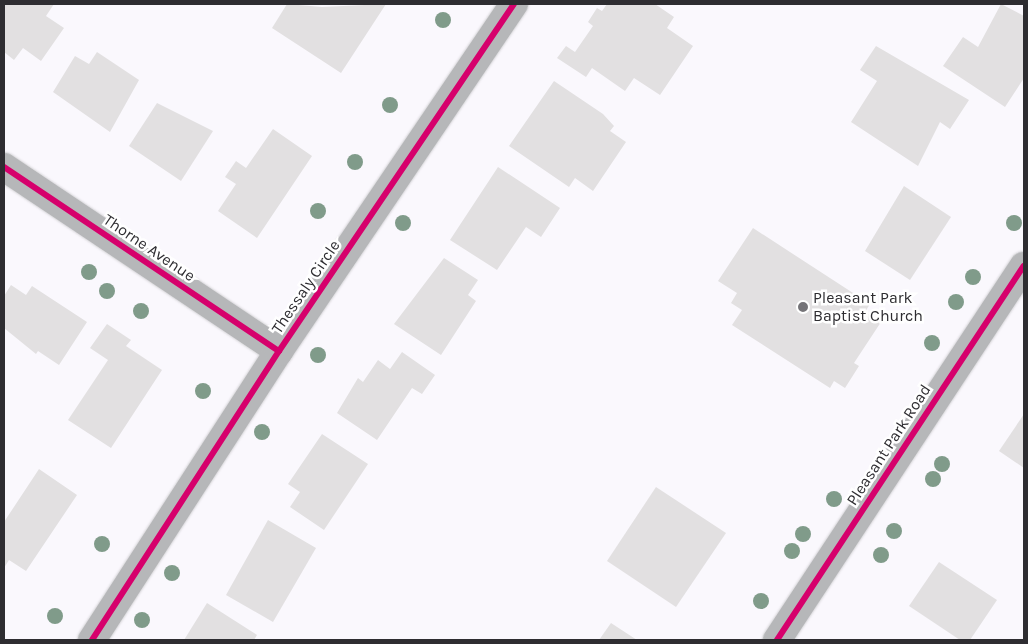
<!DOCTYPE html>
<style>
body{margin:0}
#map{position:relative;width:1028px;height:644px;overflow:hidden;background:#faf8fd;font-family:Karla,sans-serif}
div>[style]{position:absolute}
.building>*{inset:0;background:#e2e0e1}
.roads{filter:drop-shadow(0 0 1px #d5d4d7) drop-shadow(0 0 1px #d5d4d7)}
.minor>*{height:28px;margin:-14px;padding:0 14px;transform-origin:14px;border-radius:14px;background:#b6b7b9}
.tertiary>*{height:28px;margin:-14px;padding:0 14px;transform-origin:14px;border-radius:14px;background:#b6b7b9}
.cycleway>*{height:6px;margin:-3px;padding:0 3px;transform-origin:3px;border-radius:3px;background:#d6006c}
.trees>*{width:16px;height:16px;margin:-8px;border-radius:50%;background:#809b8a}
.dots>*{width:14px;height:14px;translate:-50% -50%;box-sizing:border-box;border:2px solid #fff;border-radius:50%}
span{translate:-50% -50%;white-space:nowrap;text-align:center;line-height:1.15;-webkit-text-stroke:5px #fff;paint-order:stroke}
.street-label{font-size:16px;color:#2e2d31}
.poi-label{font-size:16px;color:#2e2d31}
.left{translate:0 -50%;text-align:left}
.frame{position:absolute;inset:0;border:5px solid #2e2d31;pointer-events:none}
</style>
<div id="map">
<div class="building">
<div style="clip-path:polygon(4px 4px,54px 4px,46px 16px,64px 28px,41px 61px,23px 48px,14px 60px,4px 52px)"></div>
<div style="clip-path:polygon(287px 4px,322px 7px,386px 4px,341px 73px,272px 28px)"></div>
<div style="clip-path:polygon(607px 4px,655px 4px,674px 17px,667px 28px,693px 46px,660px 95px,634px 78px,625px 91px,592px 68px,586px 77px,557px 58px,566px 46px,575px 52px,593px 26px,588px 22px,597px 8px,602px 11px)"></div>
<div style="clip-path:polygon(1001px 4px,1024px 16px,1024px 78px,1005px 107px,943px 66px,963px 37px,978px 47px)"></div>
<div style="clip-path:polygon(876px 46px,969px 100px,950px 129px,940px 122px,918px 166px,851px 122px,877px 81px,860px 70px)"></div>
<div style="clip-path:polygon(97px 52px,139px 80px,110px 132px,53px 92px,75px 56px,89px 64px)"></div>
<div style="clip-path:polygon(554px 81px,603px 114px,614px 126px,610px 131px,626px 142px,593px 191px,575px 178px,569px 187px,509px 146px)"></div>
<div style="clip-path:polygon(157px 103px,213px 131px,181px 181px,129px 146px)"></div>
<div style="clip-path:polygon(273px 129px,312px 156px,257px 238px,218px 211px,236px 184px,225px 177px,236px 161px,246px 168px)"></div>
<div style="clip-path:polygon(498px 167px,560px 208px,541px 237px,526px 227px,497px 270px,450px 240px)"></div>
<div style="clip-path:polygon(904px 186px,951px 217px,910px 280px,865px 251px)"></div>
<div style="clip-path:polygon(753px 228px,870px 304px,865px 312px,881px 322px,854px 363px,859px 366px,845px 388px,834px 381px,830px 388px,732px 325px,742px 310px,731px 303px,737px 293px,718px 281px)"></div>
<div style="clip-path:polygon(444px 258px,478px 280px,468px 295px,476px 301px,441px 355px,394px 324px)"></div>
<div style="clip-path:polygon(11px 285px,26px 295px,32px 286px,87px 322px,59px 365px,38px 351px,36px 354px,4px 328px,4px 296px)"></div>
<div style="clip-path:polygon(107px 324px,131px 340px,126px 346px,162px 370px,111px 448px,68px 420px,108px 360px,90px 348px)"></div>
<div style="clip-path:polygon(402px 352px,435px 375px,422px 394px,412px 388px,377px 440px,337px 413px,358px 378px,363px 382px,378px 360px,390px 369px)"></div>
<div style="clip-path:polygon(1024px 414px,1024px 468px,999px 451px)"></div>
<div style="clip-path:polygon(322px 434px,368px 464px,324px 530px,290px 507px,300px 492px,288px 484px)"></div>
<div style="clip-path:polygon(39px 469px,77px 495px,26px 571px,9px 560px,4px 568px,4px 522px)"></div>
<div style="clip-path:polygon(656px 487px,726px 533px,676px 607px,607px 561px)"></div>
<div style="clip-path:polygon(268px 520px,316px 548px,273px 622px,226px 595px)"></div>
<div style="clip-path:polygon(939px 562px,997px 600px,970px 640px,960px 640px,909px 606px)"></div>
<div style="clip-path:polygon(207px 603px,257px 635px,254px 640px,184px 640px)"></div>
<div style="clip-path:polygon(611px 623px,637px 640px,599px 640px)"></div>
</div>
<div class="roads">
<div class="minor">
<div style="left:4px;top:167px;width:331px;rotate:33.8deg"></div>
<div style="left:92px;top:640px;width:344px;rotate:-57.1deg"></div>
<div style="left:279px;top:351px;width:419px;rotate:-55.9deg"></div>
</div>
<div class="tertiary">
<div style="left:777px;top:640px;width:448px;rotate:-56.6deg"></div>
</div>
</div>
<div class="cycleway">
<div style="left:4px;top:167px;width:331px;rotate:33.8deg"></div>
<div style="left:92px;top:640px;width:344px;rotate:-57.1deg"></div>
<div style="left:279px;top:351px;width:419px;rotate:-55.9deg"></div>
<div style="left:777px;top:640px;width:448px;rotate:-56.6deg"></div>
</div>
<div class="trees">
<div style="left:443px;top:20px"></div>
<div style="left:390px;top:105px"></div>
<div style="left:355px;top:162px"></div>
<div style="left:318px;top:211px"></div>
<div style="left:403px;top:223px"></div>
<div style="left:1014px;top:223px"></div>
<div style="left:89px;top:272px"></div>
<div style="left:973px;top:277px"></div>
<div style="left:107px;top:291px"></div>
<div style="left:956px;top:302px"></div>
<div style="left:141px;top:311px"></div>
<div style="left:932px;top:343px"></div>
<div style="left:318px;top:355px"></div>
<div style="left:203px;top:391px"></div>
<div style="left:262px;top:432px"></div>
<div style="left:942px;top:464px"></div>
<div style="left:933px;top:479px"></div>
<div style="left:834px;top:499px"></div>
<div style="left:894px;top:531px"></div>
<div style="left:803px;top:534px"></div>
<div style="left:102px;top:544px"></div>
<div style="left:792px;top:551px"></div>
<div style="left:881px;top:555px"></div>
<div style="left:172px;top:573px"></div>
<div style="left:761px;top:601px"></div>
<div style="left:55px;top:616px"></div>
<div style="left:142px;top:620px"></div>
</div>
<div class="dots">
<div style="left:803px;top:307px;background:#757478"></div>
</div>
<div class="street-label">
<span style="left:149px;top:248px;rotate:34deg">Thorne Avenue</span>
<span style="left:306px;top:287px;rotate:-56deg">Thessaly Circle</span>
<span style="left:889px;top:445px;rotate:-57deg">Pleasant Park Road</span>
</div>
<div class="poi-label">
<span class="left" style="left:813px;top:307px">Pleasant Park<br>Baptist Church</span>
</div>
<div class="frame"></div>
</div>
